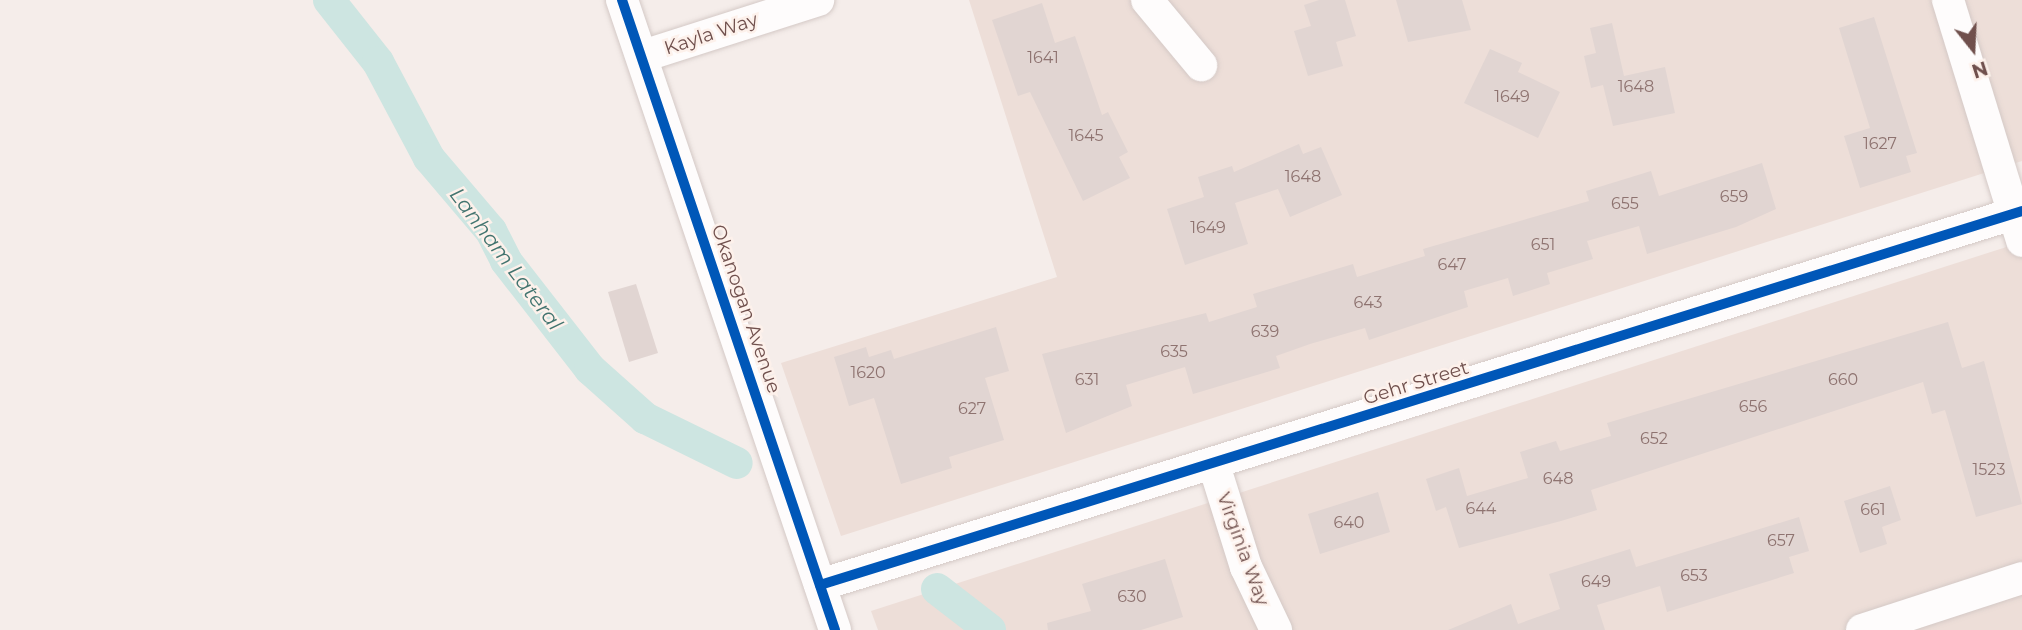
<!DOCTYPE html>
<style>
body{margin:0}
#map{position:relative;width:2022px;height:630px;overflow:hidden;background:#f5edea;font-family:Montserrat,sans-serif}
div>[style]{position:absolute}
.residential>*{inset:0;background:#edded8}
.canal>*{height:32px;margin:-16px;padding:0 16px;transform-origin:16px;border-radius:16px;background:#cde5e1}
.building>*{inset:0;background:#e1d5d2}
.roads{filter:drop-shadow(0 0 2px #d4c9c6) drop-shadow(0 0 2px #d4c9c6)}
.minor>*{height:32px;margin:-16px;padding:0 16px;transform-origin:16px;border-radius:16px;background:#fefcfc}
.cycleway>*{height:10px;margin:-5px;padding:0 5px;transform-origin:5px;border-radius:5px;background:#0057b8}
span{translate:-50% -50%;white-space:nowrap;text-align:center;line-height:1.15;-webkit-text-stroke:5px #fdf1eb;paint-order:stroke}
.number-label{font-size:16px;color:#8e7370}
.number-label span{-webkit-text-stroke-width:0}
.street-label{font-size:19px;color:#70504d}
.water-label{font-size:21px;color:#42746f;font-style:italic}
.north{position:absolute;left:1938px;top:14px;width:70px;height:70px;-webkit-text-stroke:5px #fdf1eb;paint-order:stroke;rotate:162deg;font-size:19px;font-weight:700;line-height:28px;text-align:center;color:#70504d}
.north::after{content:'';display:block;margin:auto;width:24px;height:32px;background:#70504d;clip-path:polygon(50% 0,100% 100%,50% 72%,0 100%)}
</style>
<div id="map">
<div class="residential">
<div style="clip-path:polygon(969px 0,2022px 0,2022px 161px,841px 536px,781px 363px,1057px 277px)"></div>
<div style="clip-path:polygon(2022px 242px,2022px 630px,878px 630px,871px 611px)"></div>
</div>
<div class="canal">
<div style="left:329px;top:0;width:79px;rotate:51.7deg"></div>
<div style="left:378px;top:62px;width:109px;rotate:62deg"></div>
<div style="left:429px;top:158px;width:96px;rotate:49.7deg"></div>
<div style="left:491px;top:231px;width:34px;rotate:63deg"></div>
<div style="left:506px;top:261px;width:137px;rotate:52.1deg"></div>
<div style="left:590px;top:369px;width:74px;rotate:41.7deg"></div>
<div style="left:645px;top:418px;width:102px;rotate:26.1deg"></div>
<div style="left:937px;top:589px;width:67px;rotate:37.7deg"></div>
</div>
<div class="building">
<div style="clip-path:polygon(1319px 0,1345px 0,1356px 36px,1336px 42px,1343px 66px,1308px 76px,1294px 31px,1311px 26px,1304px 5px)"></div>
<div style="clip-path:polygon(1396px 0,1462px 0,1471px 30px,1408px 42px)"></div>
<div style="clip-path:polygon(1042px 3px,1055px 43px,1075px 36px,1102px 115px,1108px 112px,1128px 152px,1119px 157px,1130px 178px,1083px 201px,1030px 92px,1018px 96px,992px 20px)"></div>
<div style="clip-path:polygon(1874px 17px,1917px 153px,1906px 156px,1911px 172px,1860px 188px,1844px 136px,1870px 128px,1839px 28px)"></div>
<div style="clip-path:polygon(1612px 23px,1624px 76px,1665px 67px,1675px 113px,1613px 126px,1603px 85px,1591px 88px,1584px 56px,1596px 53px,1590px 28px)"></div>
<div style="clip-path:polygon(1490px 49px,1522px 63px,1518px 72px,1560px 92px,1538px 138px,1464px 103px)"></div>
<div style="clip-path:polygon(1299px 144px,1303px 154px,1321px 147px,1342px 195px,1290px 217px,1278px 189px,1235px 203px,1248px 244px,1185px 265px,1167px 209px,1204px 197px,1198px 177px,1232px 166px,1234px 172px)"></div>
<div style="clip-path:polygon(1762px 163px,1776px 209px,1736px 227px,1647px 254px,1639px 226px,1587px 241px,1593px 259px,1547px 273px,1550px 284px,1513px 296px,1508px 278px,1464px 291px,1468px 307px,1369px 340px,1365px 328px,1310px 344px,1276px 356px,1280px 368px,1193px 394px,1185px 367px,1126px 385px,1132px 406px,1066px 433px,1042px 354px,1206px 313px,1209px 322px,1257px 307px,1253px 294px,1353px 264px,1357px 277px,1425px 256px,1423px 249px,1589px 201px,1586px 191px,1651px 171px,1659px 196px)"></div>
<div style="clip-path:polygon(636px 284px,658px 353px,629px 362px,608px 292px)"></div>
<div style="clip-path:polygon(1948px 322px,1962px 368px,1984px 361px,2022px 504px,1976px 517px,1945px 410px,1932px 414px,1923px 382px,1591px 490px,1597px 510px,1561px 521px,1459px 548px,1446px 507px,1436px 511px,1426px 479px,1459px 468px,1467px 496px,1528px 478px,1520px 452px,1556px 441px,1560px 451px,1611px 436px,1607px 423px)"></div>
<div style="clip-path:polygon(996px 327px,1009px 371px,985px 378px,1004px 440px,949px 457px,952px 468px,901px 484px,874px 398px,849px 406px,834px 357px,866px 347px,869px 357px,891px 350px,894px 359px)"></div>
<div style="clip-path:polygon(1890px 486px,1901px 520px,1882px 527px,1887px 544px,1860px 553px,1844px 501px)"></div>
<div style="clip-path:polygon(1378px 492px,1390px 532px,1320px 554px,1308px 514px)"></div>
<div style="clip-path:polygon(1799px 517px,1809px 551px,1789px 557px,1794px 573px,1769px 581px,1667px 612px,1660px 586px,1597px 605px,1605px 630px,1448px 630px,1511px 604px,1518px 624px,1560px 609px,1549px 574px,1630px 549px,1636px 567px)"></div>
<div style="clip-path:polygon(1165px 559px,1183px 617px,1141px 630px,1048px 630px,1047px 623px,1091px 611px,1082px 584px)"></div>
</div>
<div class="roads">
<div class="minor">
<div style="left:622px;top:0;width:665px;rotate:71.32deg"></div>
<div style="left:1147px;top:0;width:85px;rotate:50.3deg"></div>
<div style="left:1948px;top:0;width:252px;rotate:72.9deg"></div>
<div style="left:643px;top:56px;width:184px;rotate:-17.7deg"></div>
<div style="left:1214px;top:465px;width:107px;rotate:72.6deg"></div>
<div style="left:1246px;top:567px;width:70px;rotate:64.5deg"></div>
<div style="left:820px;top:585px;width:1259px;rotate:-17.28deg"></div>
<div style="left:1862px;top:630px;width:168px;rotate:-18deg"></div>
</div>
</div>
<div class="cycleway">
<div style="left:622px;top:0;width:665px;rotate:71.32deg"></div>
<div style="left:820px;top:585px;width:1259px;rotate:-17.28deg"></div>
</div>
<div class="number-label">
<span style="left:1043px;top:58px">1641</span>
<span style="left:1636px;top:87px">1648</span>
<span style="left:1512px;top:97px">1649</span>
<span style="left:1086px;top:136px">1645</span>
<span style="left:1880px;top:144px">1627</span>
<span style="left:1303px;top:177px">1648</span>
<span style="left:1734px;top:197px">659</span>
<span style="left:1625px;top:204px">655</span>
<span style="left:1208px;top:228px">1649</span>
<span style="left:1543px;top:245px">651</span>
<span style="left:1452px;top:265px">647</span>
<span style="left:1368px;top:303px">643</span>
<span style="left:1265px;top:332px">639</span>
<span style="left:1174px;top:352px">635</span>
<span style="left:868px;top:373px">1620</span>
<span style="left:1087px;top:380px">631</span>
<span style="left:1843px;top:380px">660</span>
<span style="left:1753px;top:407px">656</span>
<span style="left:972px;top:409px">627</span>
<span style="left:1654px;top:439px">652</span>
<span style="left:1989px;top:470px">1523</span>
<span style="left:1558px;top:479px">648</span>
<span style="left:1481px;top:509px">644</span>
<span style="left:1873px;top:510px">661</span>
<span style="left:1349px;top:523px">640</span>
<span style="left:1781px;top:541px">657</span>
<span style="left:1694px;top:576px">653</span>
<span style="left:1596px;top:582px">649</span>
<span style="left:1132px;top:597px">630</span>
</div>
<div class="street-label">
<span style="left:711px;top:34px;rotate:-18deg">Kayla Way</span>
<span style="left:746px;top:309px;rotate:71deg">Okanogan Avenue</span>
<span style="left:1416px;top:383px;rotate:-17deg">Gehr Street</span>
<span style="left:1243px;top:549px;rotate:70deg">Virginia Way</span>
</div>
<div class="water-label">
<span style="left:506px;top:259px;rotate:53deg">Lanham Lateral</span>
</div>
<div class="north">N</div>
</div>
